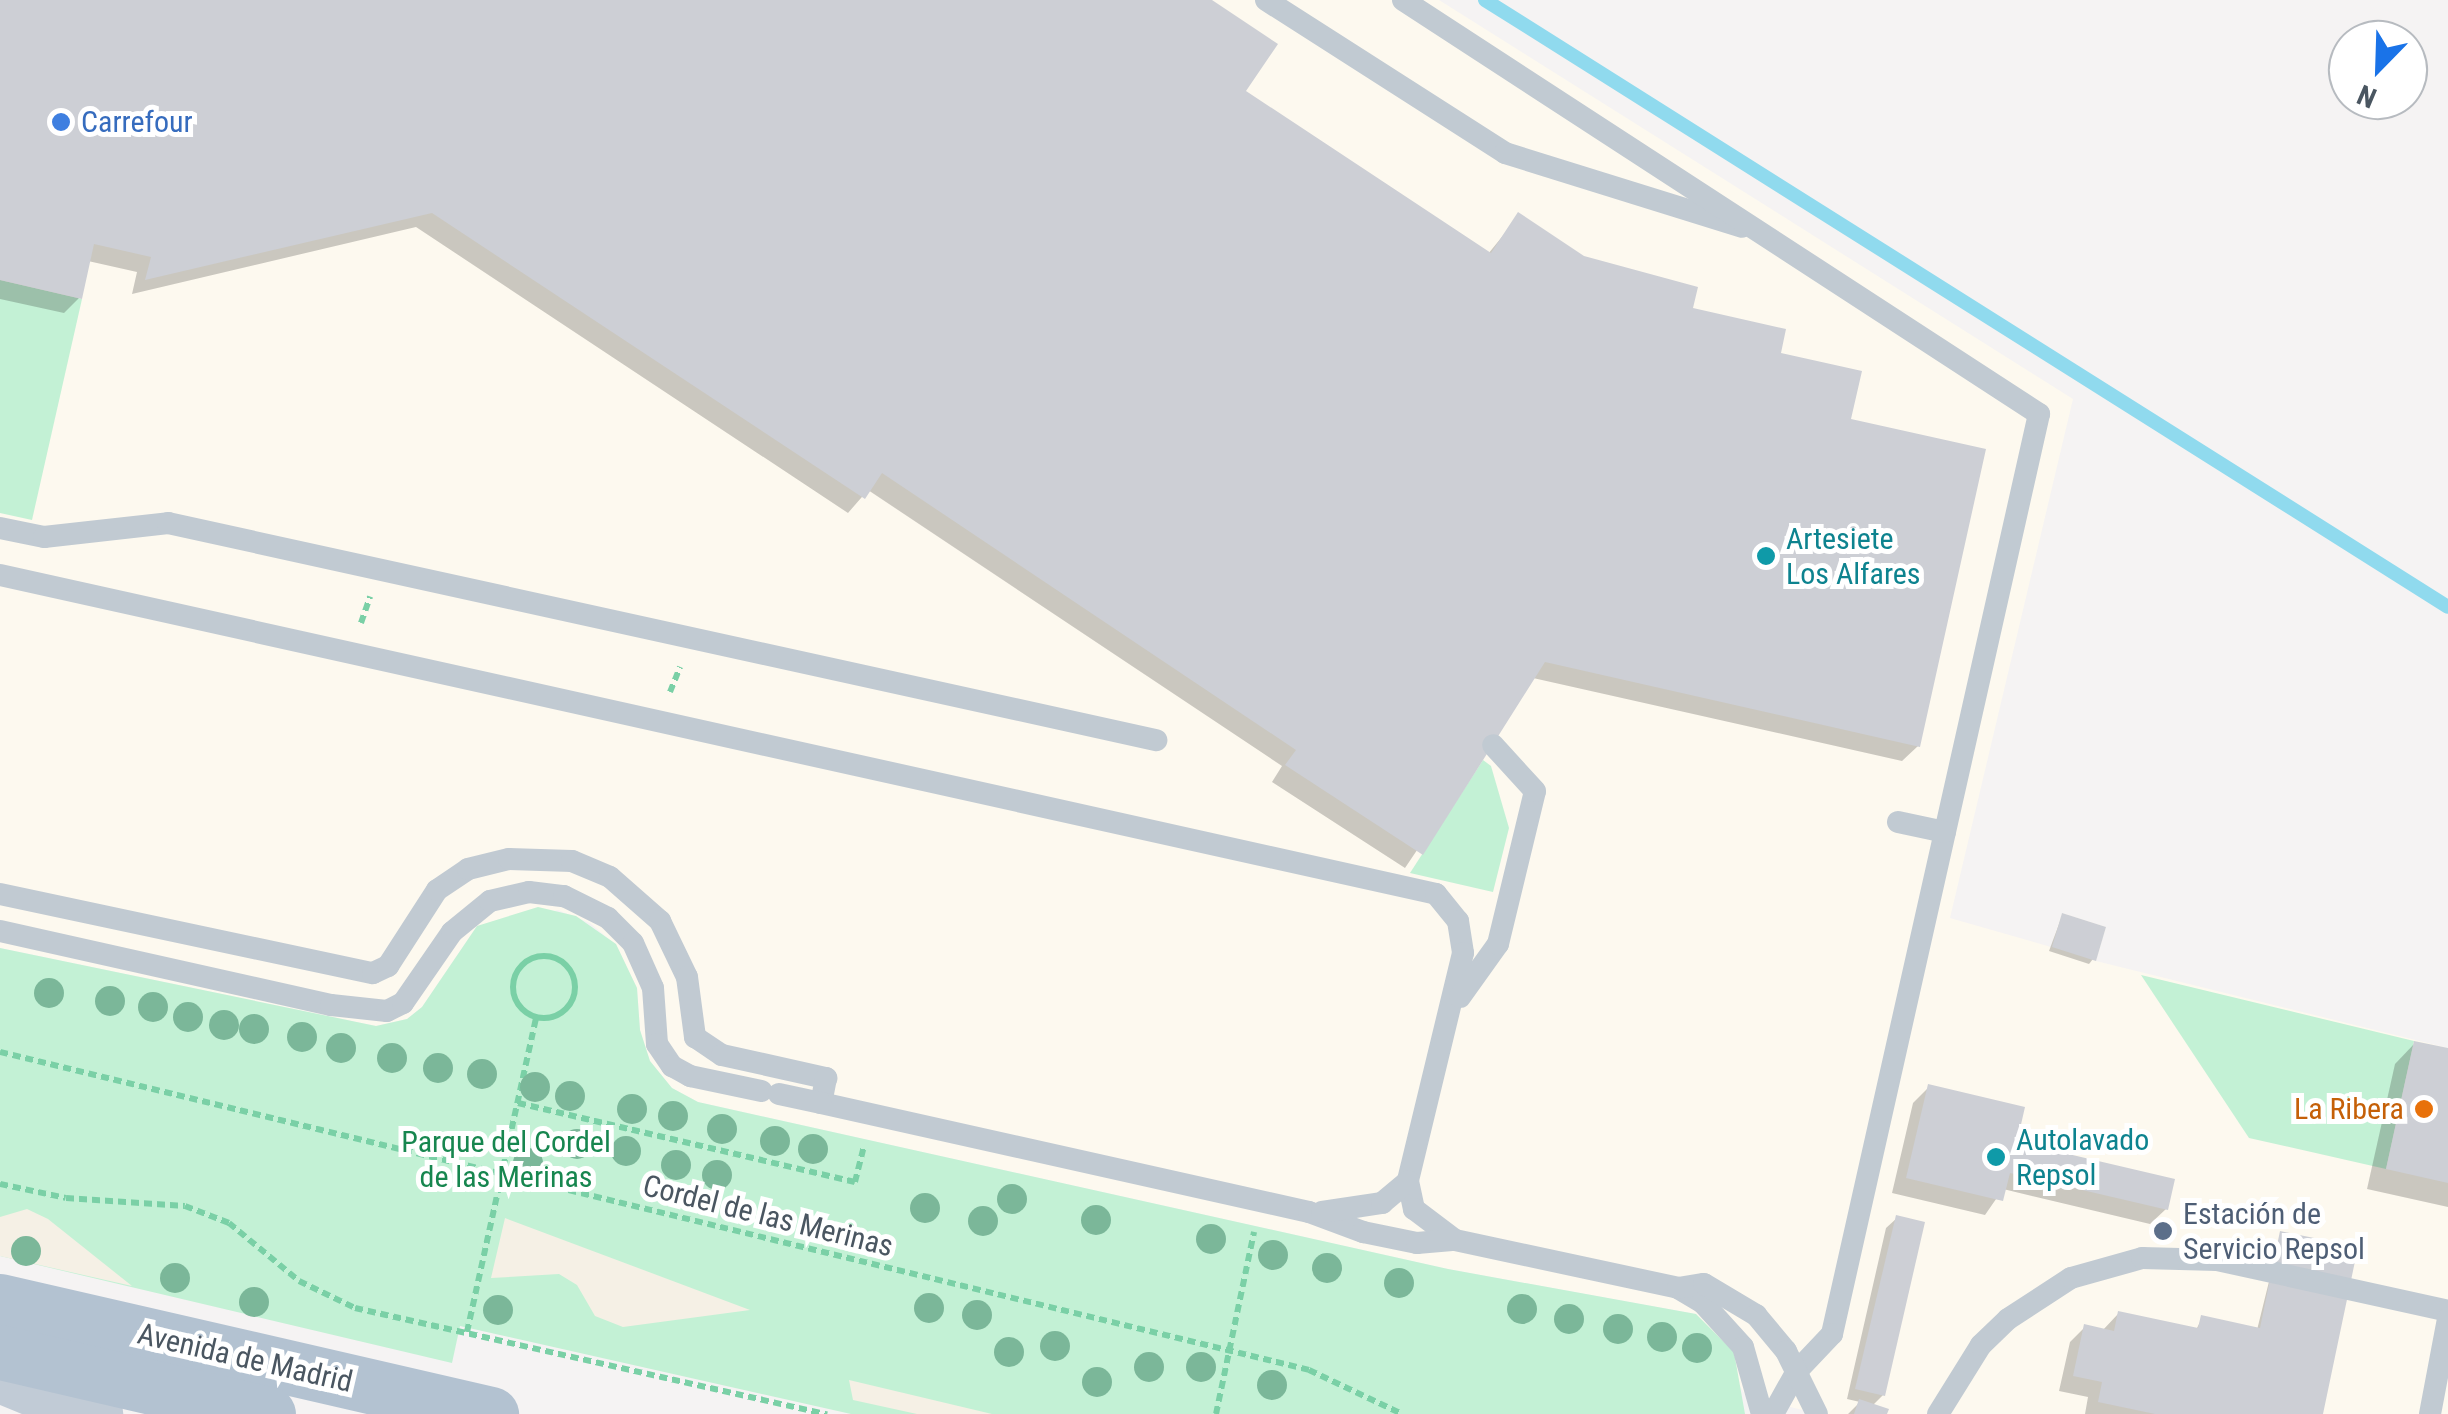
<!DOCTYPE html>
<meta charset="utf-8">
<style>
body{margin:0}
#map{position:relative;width:2448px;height:1414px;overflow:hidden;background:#f5f3f3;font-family:"Roboto Condensed",sans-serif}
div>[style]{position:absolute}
.commercial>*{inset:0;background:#fdf9ef}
.green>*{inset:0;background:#c3f1d5}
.sand>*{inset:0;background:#f5f0e5}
.shadow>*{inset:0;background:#0003}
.stream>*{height:14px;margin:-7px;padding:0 7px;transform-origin:7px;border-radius:7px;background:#90daee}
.building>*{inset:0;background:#cdcfd5}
.path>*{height:6px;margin-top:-3px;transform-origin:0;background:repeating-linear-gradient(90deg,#7ad0a6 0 8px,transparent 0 13px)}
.path>.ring{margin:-3px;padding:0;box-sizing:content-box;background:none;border:6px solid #7ad0a6;border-radius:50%}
.service>*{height:22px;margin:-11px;padding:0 11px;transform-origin:11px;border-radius:11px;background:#c1cad2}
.secondary>*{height:55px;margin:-27.5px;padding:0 27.5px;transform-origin:27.5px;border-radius:27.5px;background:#c1cbd6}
.primary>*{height:55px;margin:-27.5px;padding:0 27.5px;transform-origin:27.5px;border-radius:27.5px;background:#b3c2d1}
.trees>*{width:30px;height:30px;margin:-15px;border-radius:50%;background:#7bb799}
.dots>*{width:28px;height:28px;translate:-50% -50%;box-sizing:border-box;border:5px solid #fff;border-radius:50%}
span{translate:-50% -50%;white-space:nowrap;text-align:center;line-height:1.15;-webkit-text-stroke:10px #fff;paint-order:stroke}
.shop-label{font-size:30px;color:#366cbe}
.left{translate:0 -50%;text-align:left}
.culture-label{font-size:30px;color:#0d838f}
.food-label{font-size:30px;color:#c56008}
.right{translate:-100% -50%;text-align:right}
.park-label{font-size:30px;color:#17864f}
.service-label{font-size:30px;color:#4e5e75}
.street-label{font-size:30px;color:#4a5661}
.north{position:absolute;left:2328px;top:20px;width:100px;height:100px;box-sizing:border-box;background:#fff;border:2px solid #b7bbc0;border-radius:50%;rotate:203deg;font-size:28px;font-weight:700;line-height:40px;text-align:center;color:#4a5661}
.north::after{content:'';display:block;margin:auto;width:35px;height:45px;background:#1a73e8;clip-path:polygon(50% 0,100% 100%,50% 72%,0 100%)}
</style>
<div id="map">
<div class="commercial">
<div style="clip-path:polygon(0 0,1439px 0,2073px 399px,1950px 918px,2051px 947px,2062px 913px,2106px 927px,2096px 961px,2448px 1048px,2448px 1414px,1819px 1414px,1746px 1396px,1696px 1314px,1448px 1269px,698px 1102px,672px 1088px,650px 1061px,640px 1030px,637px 988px,616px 945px,590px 923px,558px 910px,477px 926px,422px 1007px,407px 1019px,376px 1026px,0 948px)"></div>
</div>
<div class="green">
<div style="clip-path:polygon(0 280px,82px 299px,32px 520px,0 513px)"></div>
<div style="clip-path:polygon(1483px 760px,1491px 766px,1509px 828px,1493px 892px,1410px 873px)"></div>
<div style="clip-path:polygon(538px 907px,576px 916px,616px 944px,637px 988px,640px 1030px,650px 1061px,672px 1088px,698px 1102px,1448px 1269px,1696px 1314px,1734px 1352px,1745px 1414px,851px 1414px,460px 1326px,452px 1363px,0 1256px,0 948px,376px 1026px,407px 1019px,422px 1007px,477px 926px)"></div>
<div style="clip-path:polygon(2141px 975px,2414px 1041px,2386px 1169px,2249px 1138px)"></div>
</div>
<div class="sand">
<div style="clip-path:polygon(27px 1209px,48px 1219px,132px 1286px,0 1256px,0 1217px)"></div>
<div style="clip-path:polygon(505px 1218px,750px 1310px,623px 1327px,595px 1316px,577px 1285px,559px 1274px,491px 1278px)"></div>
<div style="clip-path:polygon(849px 1380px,992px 1414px,917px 1414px,853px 1400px)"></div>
</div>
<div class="shadow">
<div style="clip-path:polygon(0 0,1207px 0,1243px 92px,1488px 254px,1519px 216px,1583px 258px,1778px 355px,1848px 421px,1918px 746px,1902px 761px,1533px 678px,1405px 868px,1272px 782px,1282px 766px,868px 490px,848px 513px,416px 227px,132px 294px,137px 272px,88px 261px,79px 298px,64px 313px,0 299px)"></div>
<div style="clip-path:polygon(2062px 916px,2093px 959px,2089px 964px,2049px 951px)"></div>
<div style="clip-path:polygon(2415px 1043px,2448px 1051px,2448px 1207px,2367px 1189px,2395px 1064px)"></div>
<div style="clip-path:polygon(1929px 1087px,2014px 1144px,2166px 1209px,2150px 1224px,2003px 1189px,1985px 1215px,1892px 1193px,1913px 1103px)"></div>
<div style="clip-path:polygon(1897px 1218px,1883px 1395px,1872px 1406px,1884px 1414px,1848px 1414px,1860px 1402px,1847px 1399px,1886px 1228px)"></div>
<div style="clip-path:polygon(2281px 1233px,2320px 1414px,2085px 1414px,2088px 1397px,2059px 1391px,2070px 1342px,2085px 1327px,2102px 1331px,2118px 1314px,2196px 1330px,2202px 1318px,2257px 1330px)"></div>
</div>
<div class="stream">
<div style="left:1485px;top:0;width:1138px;rotate:32.22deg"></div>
</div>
<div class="building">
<div style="clip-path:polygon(0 0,1212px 0,1278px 44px,1246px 91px,1491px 253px,1518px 212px,1584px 256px,1698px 287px,1693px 308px,1786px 329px,1781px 353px,1862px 371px,1851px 419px,1986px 449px,1920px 747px,1545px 662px,1423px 855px,1285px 765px,1296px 750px,882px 473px,865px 499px,432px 213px,145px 280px,151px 257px,94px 244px,82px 299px,0 280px)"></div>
<div style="clip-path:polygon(2062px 913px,2106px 927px,2096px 961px,2052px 947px)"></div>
<div style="clip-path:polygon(2414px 1041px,2448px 1048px,2448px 1183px,2386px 1169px)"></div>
<div style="clip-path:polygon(1928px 1084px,2025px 1107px,2017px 1142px,2175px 1179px,2168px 1210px,2010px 1173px,2003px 1201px,1906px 1178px)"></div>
<div style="clip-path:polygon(1896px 1215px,1925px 1222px,1885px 1396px,1855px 1389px)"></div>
<div style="clip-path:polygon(2280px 1231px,2358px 1247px,2323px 1414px,2155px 1414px,2098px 1402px,2102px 1382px,2073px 1376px,2084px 1324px,2114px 1331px,2118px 1311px,2198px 1328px,2201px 1315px,2260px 1328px)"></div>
<div style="clip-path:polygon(1859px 1399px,1889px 1409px,1887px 1414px,1854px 1414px)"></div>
</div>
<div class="path">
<div style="left:361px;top:623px;width:28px;rotate:-71deg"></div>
<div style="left:670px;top:692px;width:27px;rotate:-68deg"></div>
<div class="ring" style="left:513px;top:956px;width:56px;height:56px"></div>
<div style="left:0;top:1052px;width:1347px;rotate:13.65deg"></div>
<div style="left:1309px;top:1370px;width:103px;rotate:25.3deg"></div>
<div style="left:518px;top:1103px;width:346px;rotate:13.2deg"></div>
<div style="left:855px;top:1182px;width:38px;rotate:-76deg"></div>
<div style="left:0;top:1184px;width:67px;rotate:12deg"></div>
<div style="left:66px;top:1198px;width:119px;rotate:3.8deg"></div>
<div style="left:185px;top:1206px;width:47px;rotate:21.1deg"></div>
<div style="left:229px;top:1223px;width:91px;rotate:39.6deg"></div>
<div style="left:299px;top:1281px;width:62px;rotate:25.7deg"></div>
<div style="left:355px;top:1308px;width:484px;rotate:12.7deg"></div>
<div style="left:467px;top:1332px;width:322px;rotate:-77.6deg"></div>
<div style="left:1216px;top:1414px;width:186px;rotate:-78.2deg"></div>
</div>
<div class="service">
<div style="left:1266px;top:0;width:284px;rotate:32.6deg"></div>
<div style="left:1505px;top:153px;width:248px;rotate:17.3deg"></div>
<div style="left:1403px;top:0;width:759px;rotate:33.06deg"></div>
<div style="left:2039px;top:414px;width:943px;rotate:102.68deg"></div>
<div style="left:1832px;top:1334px;width:51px;rotate:133.4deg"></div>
<div style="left:1797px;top:1371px;width:49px;rotate:119.2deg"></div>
<div style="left:0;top:528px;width:45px;rotate:11.6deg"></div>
<div style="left:44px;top:537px;width:125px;rotate:-6.4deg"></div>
<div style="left:168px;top:523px;width:1012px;rotate:12.39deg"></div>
<div style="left:0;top:575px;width:1471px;rotate:12.52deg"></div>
<div style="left:1436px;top:894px;width:35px;rotate:51deg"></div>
<div style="left:1458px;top:921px;width:32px;rotate:81deg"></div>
<div style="left:1463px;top:953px;width:235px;rotate:103.6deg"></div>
<div style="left:1408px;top:1181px;width:29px;rotate:78deg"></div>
<div style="left:1414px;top:1209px;width:51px;rotate:37.1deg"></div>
<div style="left:1455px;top:1240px;width:228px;rotate:12.1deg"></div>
<div style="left:1678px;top:1288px;width:29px;rotate:31deg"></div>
<div style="left:1703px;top:1303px;width:59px;rotate:47.7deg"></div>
<div style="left:1743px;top:1347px;width:70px;rotate:74.2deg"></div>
<div style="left:1898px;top:822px;width:48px;rotate:12deg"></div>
<div style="left:0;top:894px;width:381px;rotate:12deg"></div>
<div style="left:373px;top:973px;width:17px;rotate:-25deg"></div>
<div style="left:388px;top:966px;width:90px;rotate:-57.2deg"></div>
<div style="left:437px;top:890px;width:37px;rotate:-34deg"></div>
<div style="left:468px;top:869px;width:42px;rotate:-13.7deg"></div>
<div style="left:509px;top:859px;width:63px;rotate:1.8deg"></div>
<div style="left:572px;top:861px;width:41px;rotate:22.8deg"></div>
<div style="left:610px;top:877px;width:67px;rotate:41.3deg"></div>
<div style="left:660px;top:921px;width:62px;rotate:64.3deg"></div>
<div style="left:687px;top:977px;width:61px;rotate:82.4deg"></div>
<div style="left:695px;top:1037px;width:32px;rotate:34deg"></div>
<div style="left:722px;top:1055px;width:107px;rotate:12.5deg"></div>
<div style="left:826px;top:1078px;width:25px;rotate:101deg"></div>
<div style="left:821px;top:1103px;width:500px;rotate:12.59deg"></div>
<div style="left:1309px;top:1212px;width:58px;rotate:20.3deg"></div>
<div style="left:1363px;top:1232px;width:55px;rotate:11.5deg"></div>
<div style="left:1417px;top:1243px;width:38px;rotate:-5deg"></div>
<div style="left:0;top:931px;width:339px;rotate:12.6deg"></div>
<div style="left:331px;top:1005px;width:56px;rotate:6.1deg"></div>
<div style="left:387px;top:1011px;width:18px;rotate:-27deg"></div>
<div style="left:403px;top:1003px;width:86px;rotate:-55.4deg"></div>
<div style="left:452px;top:932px;width:49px;rotate:-39.2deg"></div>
<div style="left:490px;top:901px;width:40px;rotate:-13deg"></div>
<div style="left:529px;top:892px;width:35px;rotate:7deg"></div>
<div style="left:564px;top:896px;width:49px;rotate:26.6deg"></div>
<div style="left:608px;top:918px;width:35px;rotate:45deg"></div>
<div style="left:633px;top:943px;width:49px;rotate:66deg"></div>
<div style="left:653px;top:988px;width:56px;rotate:85.9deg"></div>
<div style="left:657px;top:1044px;width:27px;rotate:56deg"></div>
<div style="left:672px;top:1066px;width:21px;rotate:29deg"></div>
<div style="left:690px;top:1076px;width:73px;rotate:11.9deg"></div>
<div style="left:1460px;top:997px;width:65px;rotate:-54.4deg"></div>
<div style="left:1498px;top:944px;width:157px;rotate:-76.4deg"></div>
<div style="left:1535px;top:791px;width:62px;rotate:-132.4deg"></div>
<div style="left:779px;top:1094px;width:43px;rotate:12.1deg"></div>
<div style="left:1322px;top:1212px;width:61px;rotate:-8.5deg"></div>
<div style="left:1382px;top:1203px;width:34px;rotate:-40deg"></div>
<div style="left:1678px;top:1288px;width:26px;rotate:-9deg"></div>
<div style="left:1704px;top:1284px;width:61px;rotate:30.8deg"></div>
<div style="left:1756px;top:1315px;width:47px;rotate:50.2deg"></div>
<div style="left:1786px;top:1351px;width:70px;rotate:63.8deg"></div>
<div style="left:1938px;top:1414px;width:81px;rotate:-58.1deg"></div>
<div style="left:1981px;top:1345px;width:37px;rotate:-44deg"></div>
<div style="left:2008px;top:1319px;width:75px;rotate:-33.1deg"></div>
<div style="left:2071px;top:1278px;width:74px;rotate:-15.7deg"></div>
<div style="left:2142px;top:1258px;width:75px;rotate:1.5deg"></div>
<div style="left:2217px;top:1260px;width:237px;rotate:12.4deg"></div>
<div style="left:2430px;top:1414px;width:97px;rotate:-79.3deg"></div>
</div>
<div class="secondary">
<div style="left:0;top:1375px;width:103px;rotate:22.3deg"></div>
</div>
<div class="primary">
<div style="left:0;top:1301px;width:504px;rotate:12.96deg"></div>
<div style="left:0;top:1352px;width:275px;rotate:13deg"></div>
</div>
<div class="trees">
<div style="left:49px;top:993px"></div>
<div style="left:110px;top:1001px"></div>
<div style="left:153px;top:1007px"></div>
<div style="left:188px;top:1017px"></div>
<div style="left:224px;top:1025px"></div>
<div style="left:254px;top:1029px"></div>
<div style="left:302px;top:1037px"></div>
<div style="left:341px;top:1048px"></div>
<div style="left:392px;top:1058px"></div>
<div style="left:438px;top:1068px"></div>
<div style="left:482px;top:1074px"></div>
<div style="left:535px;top:1087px"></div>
<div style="left:570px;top:1096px"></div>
<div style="left:632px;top:1109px"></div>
<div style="left:673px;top:1116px"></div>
<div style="left:722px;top:1129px"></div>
<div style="left:775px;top:1141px"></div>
<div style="left:577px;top:1144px"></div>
<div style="left:813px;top:1149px"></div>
<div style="left:626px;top:1151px"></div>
<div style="left:528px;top:1163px"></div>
<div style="left:676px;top:1165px"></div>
<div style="left:717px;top:1175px"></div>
<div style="left:1012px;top:1199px"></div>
<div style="left:925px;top:1208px"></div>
<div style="left:1096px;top:1220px"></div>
<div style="left:983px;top:1221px"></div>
<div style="left:1211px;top:1239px"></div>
<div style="left:26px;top:1251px"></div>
<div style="left:1273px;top:1255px"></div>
<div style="left:1327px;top:1268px"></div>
<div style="left:175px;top:1278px"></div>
<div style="left:1399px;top:1283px"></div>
<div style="left:254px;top:1302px"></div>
<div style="left:929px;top:1308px"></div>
<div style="left:1522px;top:1309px"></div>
<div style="left:498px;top:1310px"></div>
<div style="left:977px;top:1315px"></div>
<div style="left:1569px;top:1319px"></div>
<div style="left:1618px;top:1329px"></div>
<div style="left:1662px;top:1337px"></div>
<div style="left:1055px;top:1346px"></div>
<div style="left:1697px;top:1348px"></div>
<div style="left:1009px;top:1352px"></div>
<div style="left:1149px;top:1367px"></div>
<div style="left:1201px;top:1367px"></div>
<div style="left:1097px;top:1382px"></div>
<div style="left:1272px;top:1385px"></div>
</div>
<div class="dots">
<div style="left:61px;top:122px;background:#3f7fe0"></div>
<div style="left:1766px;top:556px;background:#0f9aa8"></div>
<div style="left:2424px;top:1109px;background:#e8710a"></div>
<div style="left:1996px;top:1157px;background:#0f9aa8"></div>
<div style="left:2163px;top:1231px;background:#5c6f8a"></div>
</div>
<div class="shop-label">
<span class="left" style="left:81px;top:122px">Carrefour</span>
</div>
<div class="culture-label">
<span class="left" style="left:1786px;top:556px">Artesiete<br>Los Alfares</span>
<span class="left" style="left:2016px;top:1157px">Autolavado<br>Repsol</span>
</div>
<div class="food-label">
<span class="right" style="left:2404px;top:1109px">La Ribera</span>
</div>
<div class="park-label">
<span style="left:506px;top:1159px">Parque del Cordel<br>de las Merinas</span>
</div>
<div class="service-label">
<span class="left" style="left:2183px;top:1231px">Estación de<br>Servicio Repsol</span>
</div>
<div class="street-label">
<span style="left:768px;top:1216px;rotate:14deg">Cordel de las Merinas</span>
<span style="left:245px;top:1358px;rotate:13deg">Avenida de Madrid</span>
</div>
<div class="north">N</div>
</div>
